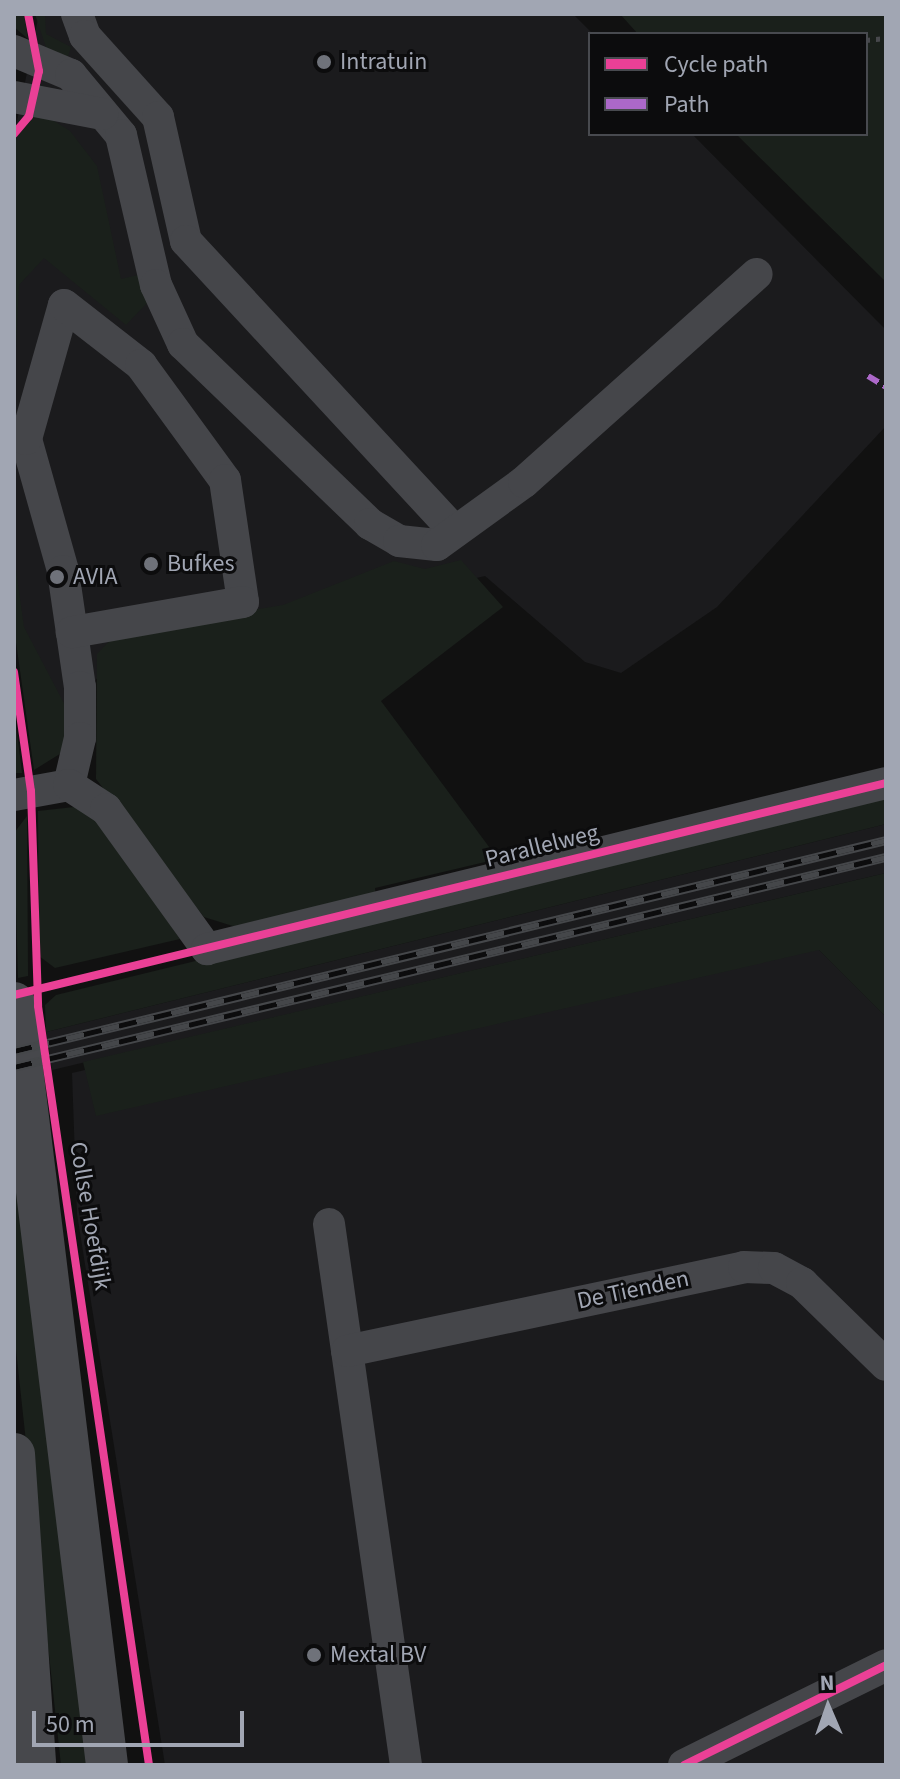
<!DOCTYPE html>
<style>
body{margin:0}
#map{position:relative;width:900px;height:1779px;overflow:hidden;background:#111;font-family:"Source Sans 3",sans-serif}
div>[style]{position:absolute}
.built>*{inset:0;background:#1b1b1d}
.green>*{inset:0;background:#1a201b}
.path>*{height:5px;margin-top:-2.5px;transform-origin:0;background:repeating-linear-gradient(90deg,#47484c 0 4px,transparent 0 10px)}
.minor>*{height:32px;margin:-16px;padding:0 16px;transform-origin:16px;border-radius:16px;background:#45464a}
.major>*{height:42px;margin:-21px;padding:0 21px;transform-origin:21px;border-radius:21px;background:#47484c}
.rail>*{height:9px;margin-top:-4.5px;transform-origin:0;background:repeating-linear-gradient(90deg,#0c0c0d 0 18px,#45474a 0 36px);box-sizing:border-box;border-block:2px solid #45474a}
.quiet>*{height:6px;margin-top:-3px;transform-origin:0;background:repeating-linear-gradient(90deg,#ac68c9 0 12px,transparent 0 18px)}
.cycleway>*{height:8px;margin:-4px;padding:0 4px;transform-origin:4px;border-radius:4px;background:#ea4096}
.dots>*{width:22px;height:22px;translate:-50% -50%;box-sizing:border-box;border:4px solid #0c0c0d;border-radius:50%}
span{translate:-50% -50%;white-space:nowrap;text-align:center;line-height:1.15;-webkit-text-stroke:6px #0c0c0d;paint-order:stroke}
.poi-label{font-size:24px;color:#a1a6b3}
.left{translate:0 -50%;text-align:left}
.street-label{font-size:24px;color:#a1a6b3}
.frame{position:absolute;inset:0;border:16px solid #a1a6b3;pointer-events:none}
.legend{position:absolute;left:588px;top:32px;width:280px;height:104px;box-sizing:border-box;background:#0c0c0d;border:2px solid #484a4f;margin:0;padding:10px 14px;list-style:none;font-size:24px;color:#a1a6b3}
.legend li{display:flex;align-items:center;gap:16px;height:40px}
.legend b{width:40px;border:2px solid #484a4f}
.north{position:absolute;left:788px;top:1667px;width:80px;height:80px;-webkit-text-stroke:6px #0c0c0d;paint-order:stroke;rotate:358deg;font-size:22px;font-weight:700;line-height:32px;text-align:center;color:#a1a6b3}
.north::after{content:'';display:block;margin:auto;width:28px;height:36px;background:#a1a6b3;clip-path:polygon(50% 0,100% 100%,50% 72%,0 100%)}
.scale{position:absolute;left:32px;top:1711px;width:212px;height:36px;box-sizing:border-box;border:4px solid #a1a6b3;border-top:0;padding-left:10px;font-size:24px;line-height:28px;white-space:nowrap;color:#a1a6b3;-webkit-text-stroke:6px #0c0c0d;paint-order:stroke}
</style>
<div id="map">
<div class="built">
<div style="clip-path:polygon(39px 14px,573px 14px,593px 34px,590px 134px,692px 134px,886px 330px,886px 426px,717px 607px,621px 673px,585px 662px,485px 576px,108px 663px,40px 758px,14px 567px,14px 136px)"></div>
<div style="clip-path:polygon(886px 824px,886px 873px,52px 1070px,46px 1032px)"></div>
<div style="clip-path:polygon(778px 909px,886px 1017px,886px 1765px,165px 1765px,77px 1214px,72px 1073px)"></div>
</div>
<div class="green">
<div style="clip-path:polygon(14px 14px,24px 14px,28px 39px,14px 27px)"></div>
<div style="clip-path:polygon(35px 14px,45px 14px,46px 34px,71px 47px,67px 59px,48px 53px)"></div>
<div style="clip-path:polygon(620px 14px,886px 14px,886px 282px,736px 134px,866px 134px,866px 34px,638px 34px)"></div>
<div style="clip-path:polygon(38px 111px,70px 131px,97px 166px,121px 279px,138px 275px,148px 302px,126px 325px,44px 258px,19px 285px,14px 389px,14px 141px)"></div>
<div style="clip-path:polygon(14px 556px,24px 627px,69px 713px,63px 752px,34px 770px,14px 628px)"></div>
<div style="clip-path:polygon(461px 560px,503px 607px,381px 701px,498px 859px,375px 888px,376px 898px,236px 927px,204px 917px,96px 779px,97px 654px,118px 632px,283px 605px,394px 561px,425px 569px)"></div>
<div style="clip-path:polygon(14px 709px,22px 773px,14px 773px)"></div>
<div style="clip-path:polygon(886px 793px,886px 824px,46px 1032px,45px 1005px,56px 995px)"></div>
<div style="clip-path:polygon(74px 807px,93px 811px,180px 939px,55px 968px,39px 956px,38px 811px)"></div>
<div style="clip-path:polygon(27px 816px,28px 976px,18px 978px,14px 833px)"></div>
<div style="clip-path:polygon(886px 873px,886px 1017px,819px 950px,96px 1116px,83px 1062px)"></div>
<div style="clip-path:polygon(14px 1154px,94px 1765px,61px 1765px,14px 1331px)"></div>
</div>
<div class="path">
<div style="left:866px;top:40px;width:20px;rotate:-6deg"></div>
</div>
<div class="minor">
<div style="left:77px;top:14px;width:23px;rotate:70deg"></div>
<div style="left:85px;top:36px;width:109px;rotate:48deg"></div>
<div style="left:158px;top:117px;width:127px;rotate:77.3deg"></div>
<div style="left:186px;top:241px;width:396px;rotate:47.2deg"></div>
<div style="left:14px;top:51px;width:62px;rotate:22.8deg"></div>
<div style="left:71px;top:75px;width:78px;rotate:50.2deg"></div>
<div style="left:121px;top:135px;width:154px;rotate:76.9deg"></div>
<div style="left:156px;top:285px;width:65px;rotate:65.4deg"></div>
<div style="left:183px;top:344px;width:260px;rotate:43.9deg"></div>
<div style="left:370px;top:524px;width:34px;rotate:30deg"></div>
<div style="left:399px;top:541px;width:38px;rotate:6deg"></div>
<div style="left:437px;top:545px;width:107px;rotate:-35.9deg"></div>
<div style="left:524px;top:482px;width:312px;rotate:-41.8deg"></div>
<div style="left:14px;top:97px;width:90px;rotate:10.9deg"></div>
<div style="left:14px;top:436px;width:12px;rotate:14deg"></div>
<div style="left:26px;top:439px;width:137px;rotate:74.3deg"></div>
<div style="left:63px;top:571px;width:117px;rotate:81.7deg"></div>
<div style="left:80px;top:687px;width:51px;rotate:90deg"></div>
<div style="left:80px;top:738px;width:48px;rotate:103.2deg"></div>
<div style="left:26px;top:439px;width:139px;rotate:-74.2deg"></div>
<div style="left:64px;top:305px;width:98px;rotate:37.9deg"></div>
<div style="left:141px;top:365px;width:142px;rotate:53.9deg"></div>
<div style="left:225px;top:480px;width:123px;rotate:81.6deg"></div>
<div style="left:243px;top:602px;width:174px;rotate:170deg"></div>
<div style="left:14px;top:795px;width:56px;rotate:-10.3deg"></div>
<div style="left:69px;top:785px;width:44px;rotate:33deg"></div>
<div style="left:106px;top:809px;width:173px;rotate:54.2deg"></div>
<div style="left:207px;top:949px;width:699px;rotate:-13.74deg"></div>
<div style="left:329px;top:1224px;width:546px;rotate:81.9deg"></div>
<div style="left:347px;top:1351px;width:406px;rotate:-11.9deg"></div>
<div style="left:744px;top:1267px;width:30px;rotate:2deg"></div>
<div style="left:774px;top:1268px;width:32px;rotate:28deg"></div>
<div style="left:802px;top:1283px;width:117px;rotate:44.3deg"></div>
<div style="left:684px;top:1765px;width:225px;rotate:-26.3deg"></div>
</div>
<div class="major">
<div style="left:14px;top:1003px;width:768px;rotate:83.04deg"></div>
<div style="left:14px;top:1454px;width:312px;rotate:86.1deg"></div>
</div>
<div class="rail">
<div style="left:14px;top:1051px;width:897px;rotate:-13.6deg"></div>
<div style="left:14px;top:1067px;width:897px;rotate:-13.54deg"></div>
</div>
<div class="quiet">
<div style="left:868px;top:376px;width:21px;rotate:31deg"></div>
</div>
<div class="cycleway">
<div style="left:14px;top:134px;width:23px;rotate:-50deg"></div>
<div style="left:29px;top:116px;width:46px;rotate:-77.5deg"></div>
<div style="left:39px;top:71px;width:58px;rotate:-100.9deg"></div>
<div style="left:14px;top:672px;width:120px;rotate:81.9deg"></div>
<div style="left:31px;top:791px;width:215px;rotate:88.1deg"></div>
<div style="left:38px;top:1006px;width:767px;rotate:81.68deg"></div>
<div style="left:14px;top:995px;width:897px;rotate:-13.66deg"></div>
<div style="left:684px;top:1765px;width:225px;rotate:-26.3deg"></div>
</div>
<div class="dots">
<div style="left:324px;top:62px;background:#6f727a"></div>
<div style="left:151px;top:564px;background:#6f727a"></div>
<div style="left:57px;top:577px;background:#6f727a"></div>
<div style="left:314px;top:1655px;background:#6f727a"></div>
</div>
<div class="poi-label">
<span class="left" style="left:340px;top:62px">Intratuin</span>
<span class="left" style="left:167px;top:564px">Bufkes</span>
<span class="left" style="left:73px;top:577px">AVIA</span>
<span class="left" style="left:330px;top:1655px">Mextal BV</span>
</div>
<div class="street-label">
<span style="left:542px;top:846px;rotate:-14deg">Parallelweg</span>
<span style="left:90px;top:1216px;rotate:80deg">Collse Hoefdijk</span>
<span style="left:633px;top:1290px;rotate:-12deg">De Tienden</span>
</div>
<div class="frame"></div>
<ul class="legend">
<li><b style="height:10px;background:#ea4096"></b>Cycle path</li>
<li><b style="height:10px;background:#ac68c9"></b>Path</li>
</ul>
<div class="north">N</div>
<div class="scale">50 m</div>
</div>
